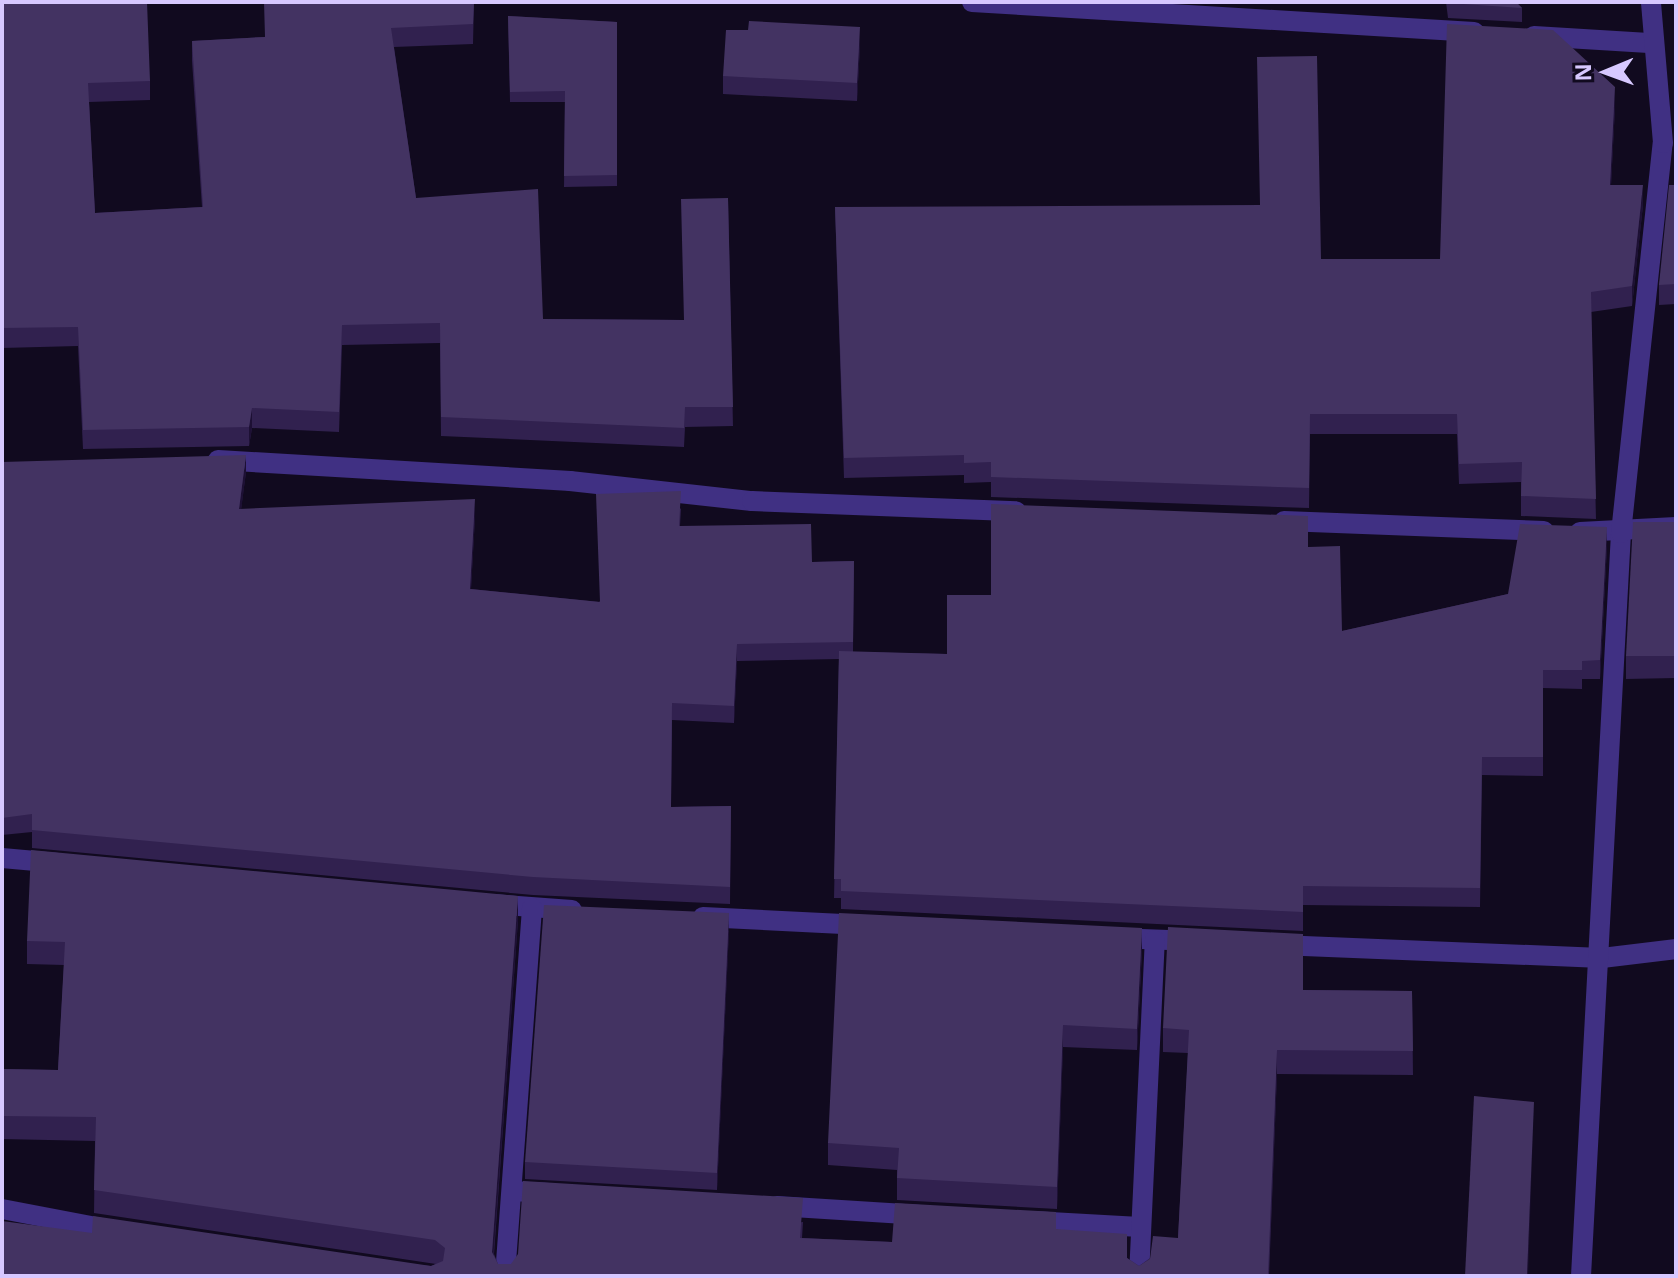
<!DOCTYPE html>
<style>
body{margin:0}
#map{position:relative;width:1678px;height:1278px;overflow:hidden;background:#110a1f;font-family:"Open Sans",sans-serif}
div>[style]{position:absolute}
.minor>*{height:20px;margin:-10px;padding:0 10px;transform-origin:10px;border-radius:10px;background:#403083}
.wall>*{inset:0;background:#31214f}
.shaded-wall>*{inset:0;background:#1d1034}
.building>*{inset:0;background:#433362}
span{translate:-50% -50%;white-space:nowrap;text-align:center;line-height:1.15;-webkit-text-stroke:8px #110a1f;paint-order:stroke}
.frame{position:absolute;inset:0;border:4px solid #d7c8ff;pointer-events:none}
.north{position:absolute;left:1566px;top:32px;width:80px;height:80px;-webkit-text-stroke:6px #110a1f;paint-order:stroke;rotate:269deg;font-size:22px;font-weight:700;line-height:32px;text-align:center;color:#d7c8ff}
.north::after{content:'';display:block;margin:auto;width:28px;height:36px;background:#d7c8ff;clip-path:polygon(50% 0,100% 100%,50% 72%,0 100%)}
</style>
<div id="map">
<div class="minor">
<div style="left:972px;top:2px;width:503px;rotate:3.42deg"></div>
<div style="left:1534px;top:36px;width:115px;rotate:3.5deg"></div>
<div style="left:218px;top:460px;width:353px;rotate:3.4deg"></div>
<div style="left:570px;top:481px;width:183px;rotate:6.3deg"></div>
<div style="left:752px;top:501px;width:264px;rotate:2.2deg"></div>
<div style="left:1284px;top:521px;width:260px;rotate:2.2deg"></div>
<div style="left:1580px;top:532px;width:96px;rotate:-3deg"></div>
<div style="left:2px;top:858px;width:56px;rotate:5.1deg"></div>
<div style="left:492px;top:904px;width:80px;rotate:4.3deg"></div>
<div style="left:703px;top:917px;width:160px;rotate:2.9deg"></div>
<div style="left:1115px;top:938px;width:80px;rotate:2.1deg"></div>
<div style="left:1279px;top:945px;width:323px;rotate:2.3deg"></div>
<div style="left:1602px;top:958px;width:75px;rotate:-6.9deg"></div>
<div style="left:512px;top:1191px;width:37px;rotate:3deg"></div>
<div style="left:777px;top:1206px;width:144px;rotate:3.6deg"></div>
<div style="left:2px;top:1209px;width:116px;rotate:10.9deg"></div>
<div style="left:1032px;top:1221px;width:108px;rotate:3.2deg"></div>
<div style="left:505px;top:1276px;width:369px;rotate:-85.8deg"></div>
<div style="left:1139px;top:1276px;width:336px;rotate:-87.3deg"></div>
<div style="left:1581px;top:1276px;width:744px;rotate:-86.92deg"></div>
<div style="left:1621px;top:533px;width:392px;rotate:-83.9deg"></div>
<div style="left:1663px;top:143px;width:142px;rotate:-94.9deg"></div>
</div>
<div class="wall">
<div style="clip-path:polygon(2px 2px,150px 81px,150px 100px,89px 102px,95px 213px,202px 207px,192px 61px,192px 41px,264px 37px,474px 2px,473px 44px,394px 47px,416px 198px,543px 319px,684px 320px,728px 198px,733px 426px,685px 427px,684px 447px,441px 436px,440px 343px,342px 345px,339px 432px,252px 428px,249px 446px,83px 449px,78px 346px,2px 348px)"></div>
<div style="clip-path:polygon(1446px 2px,1516px 2px,1522px 8px,1522px 22px,1448px 18px)"></div>
<div style="clip-path:polygon(508px 16px,617px 22px,617px 186px,564px 187px,565px 102px,510px 102px)"></div>
<div style="clip-path:polygon(860px 45px,857px 101px,723px 94px,723px 76px)"></div>
<div style="clip-path:polygon(1615px 107px,1611px 185px,1643px 205px,1632px 306px,1591px 312px,1596px 519px,1521px 516px,1521px 482px,1459px 484px,1457px 434px,1310px 434px,1309px 508px,991px 497px,991px 482px,964px 483px,964px 475px,844px 478px,835px 207px,1321px 259px,1440px 259px)"></div>
<div style="clip-path:polygon(1676px 185px,1676px 304px,1659px 305px,1659px 285px)"></div>
<div style="clip-path:polygon(2px 462px,246px 472px,241px 509px,475px 517px,471px 589px,599px 602px,681px 508px,680px 526px,812px 562px,854px 561px,853px 652px,947px 654px,991px 595px,1308px 547px,1342px 631px,1508px 594px,1607px 546px,1600px 679px,1582px 679px,1582px 689px,1543px 688px,1543px 776px,1482px 775px,1480px 907px,1303px 905px,1303px 931px,841px 909px,841px 898px,834px 898px,839px 659px,737px 661px,734px 723px,672px 720px,671px 807px,731px 806px,730px 904px,533px 895px,32px 848px,32px 832px,2px 835px)"></div>
<div style="clip-path:polygon(1676px 522px,1676px 678px,1626px 679px,1626px 656px)"></div>
<div style="clip-path:polygon(518px 920px,494px 1254px,498px 1264px,511px 1264px,803px 1222px,802px 1238px,892px 1242px,1056px 1229px,1127px 1258px,1139px 1266px,1178px 1238px,1188px 1053px,1163px 1052px,1163px 1028px,1303px 990px,1412px 991px,1413px 1075px,1277px 1074px,1269px 1276px,2px 1276px,92px 1233px,431px 1266px,436px 1264px,94px 1213px,95px 1141px,2px 1139px,2px 1069px,58px 1070px,64px 965px,27px 964px,27px 941px)"></div>
<div style="clip-path:polygon(729px 930px,717px 1190px,525px 1179px,525px 1162px)"></div>
<div style="clip-path:polygon(1142px 950px,1137px 1050px,1063px 1047px,1057px 1209px,897px 1200px,897px 1170px,828px 1165px,828px 1143px)"></div>
</div>
<div class="shaded-wall">
<div style="clip-path:polygon(860px 27px,860px 45px,857px 101px,857px 83px)"></div>
<div style="clip-path:polygon(1615px 87px,1615px 107px,1610px 205px,1610px 185px)"></div>
<div style="clip-path:polygon(1643px 185px,1643px 205px,1632px 306px,1632px 286px)"></div>
<div style="clip-path:polygon(252px 408px,252px 428px,249px 446px,249px 427px)"></div>
<div style="clip-path:polygon(246px 455px,246px 472px,239px 527px,239px 509px)"></div>
<div style="clip-path:polygon(475px 499px,475px 517px,470px 606px,470px 589px)"></div>
<div style="clip-path:polygon(1607px 527px,1607px 546px,1600px 679px,1600px 660px)"></div>
<div style="clip-path:polygon(737px 644px,737px 661px,734px 723px,734px 706px)"></div>
<div style="clip-path:polygon(518px 896px,518px 920px,492px 1275px,492px 1252px)"></div>
<div style="clip-path:polygon(729px 913px,729px 930px,717px 1190px,717px 1173px)"></div>
<div style="clip-path:polygon(1142px 928px,1142px 950px,1137px 1050px,1137px 1029px)"></div>
<div style="clip-path:polygon(1063px 1025px,1063px 1047px,1057px 1209px,1057px 1187px)"></div>
<div style="clip-path:polygon(1277px 1050px,1277px 1074px,1268px 1276px)"></div>
<div style="clip-path:polygon(1534px 1102px,1528px 1276px,1527px 1276px)"></div>
</div>
<div class="building">
<div style="clip-path:polygon(2px 2px,147px 2px,150px 81px,88px 83px,95px 213px,203px 207px,192px 41px,265px 37px,264px 2px,474px 2px,473px 24px,391px 28px,416px 198px,538px 189px,543px 319px,684px 320px,681px 199px,728px 198px,733px 407px,685px 407px,684px 428px,441px 417px,440px 323px,342px 325px,339px 412px,252px 408px,249px 427px,83px 430px,78px 327px,2px 328px)"></div>
<div style="clip-path:polygon(1448px 2px,1516px 2px,1522px 8px,1448px 3px)"></div>
<div style="clip-path:polygon(508px 16px,617px 22px,617px 175px,564px 176px,565px 91px,510px 92px)"></div>
<div style="clip-path:polygon(749px 21px,860px 27px,857px 83px,723px 76px,726px 30px,748px 30px)"></div>
<div style="clip-path:polygon(1447px 24px,1553px 30px,1615px 87px,1610px 185px,1643px 185px,1632px 286px,1591px 292px,1596px 499px,1521px 496px,1522px 462px,1459px 464px,1457px 414px,1310px 414px,1309px 488px,991px 477px,991px 462px,964px 463px,964px 455px,844px 458px,835px 207px,1260px 205px,1257px 57px,1317px 56px,1321px 259px,1440px 259px)"></div>
<div style="clip-path:polygon(1669px 185px,1676px 185px,1676px 284px,1659px 285px)"></div>
<div style="clip-path:polygon(246px 455px,239px 509px,475px 499px,470px 589px,600px 602px,596px 494px,681px 491px,679px 526px,811px 524px,812px 562px,854px 561px,853px 642px,737px 644px,734px 706px,672px 703px,671px 807px,731px 806px,730px 887px,533px 877px,32px 830px,32px 814px,2px 818px,2px 462px)"></div>
<div style="clip-path:polygon(991px 504px,1308px 516px,1308px 547px,1340px 546px,1342px 631px,1508px 594px,1520px 524px,1607px 527px,1600px 660px,1582px 661px,1582px 670px,1543px 670px,1543px 757px,1482px 757px,1480px 888px,1303px 886px,1303px 912px,841px 891px,841px 879px,834px 879px,839px 651px,947px 654px,947px 595px,991px 595px)"></div>
<div style="clip-path:polygon(1633px 522px,1676px 522px,1676px 656px,1626px 656px)"></div>
<div style="clip-path:polygon(31px 850px,518px 896px,492px 1252px,498px 1264px,511px 1264px,518px 1254px,523px 1181px,803px 1198px,800px 1238px,892px 1242px,895px 1203px,1056px 1212px,1056px 1229px,1127px 1234px,1127px 1258px,1139px 1266px,1150px 1259px,1153px 1236px,1178px 1238px,1189px 1030px,1163px 1028px,1168px 927px,1303px 934px,1303px 990px,1412px 991px,1413px 1051px,1277px 1050px,1268px 1276px,2px 1276px,2px 1221px,92px 1233px,93px 1216px,431px 1266px,443px 1261px,445px 1248px,435px 1240px,94px 1190px,96px 1117px,2px 1116px,2px 1069px,58px 1070px,65px 942px,27px 941px)"></div>
<div style="clip-path:polygon(544px 905px,729px 913px,717px 1173px,525px 1162px)"></div>
<div style="clip-path:polygon(839px 913px,1142px 928px,1137px 1029px,1063px 1025px,1057px 1187px,897px 1178px,899px 1148px,828px 1143px)"></div>
<div style="clip-path:polygon(1474px 1096px,1534px 1102px,1527px 1276px,1465px 1276px)"></div>
</div>
<div class="frame"></div>
<div class="north">N</div>
</div>
